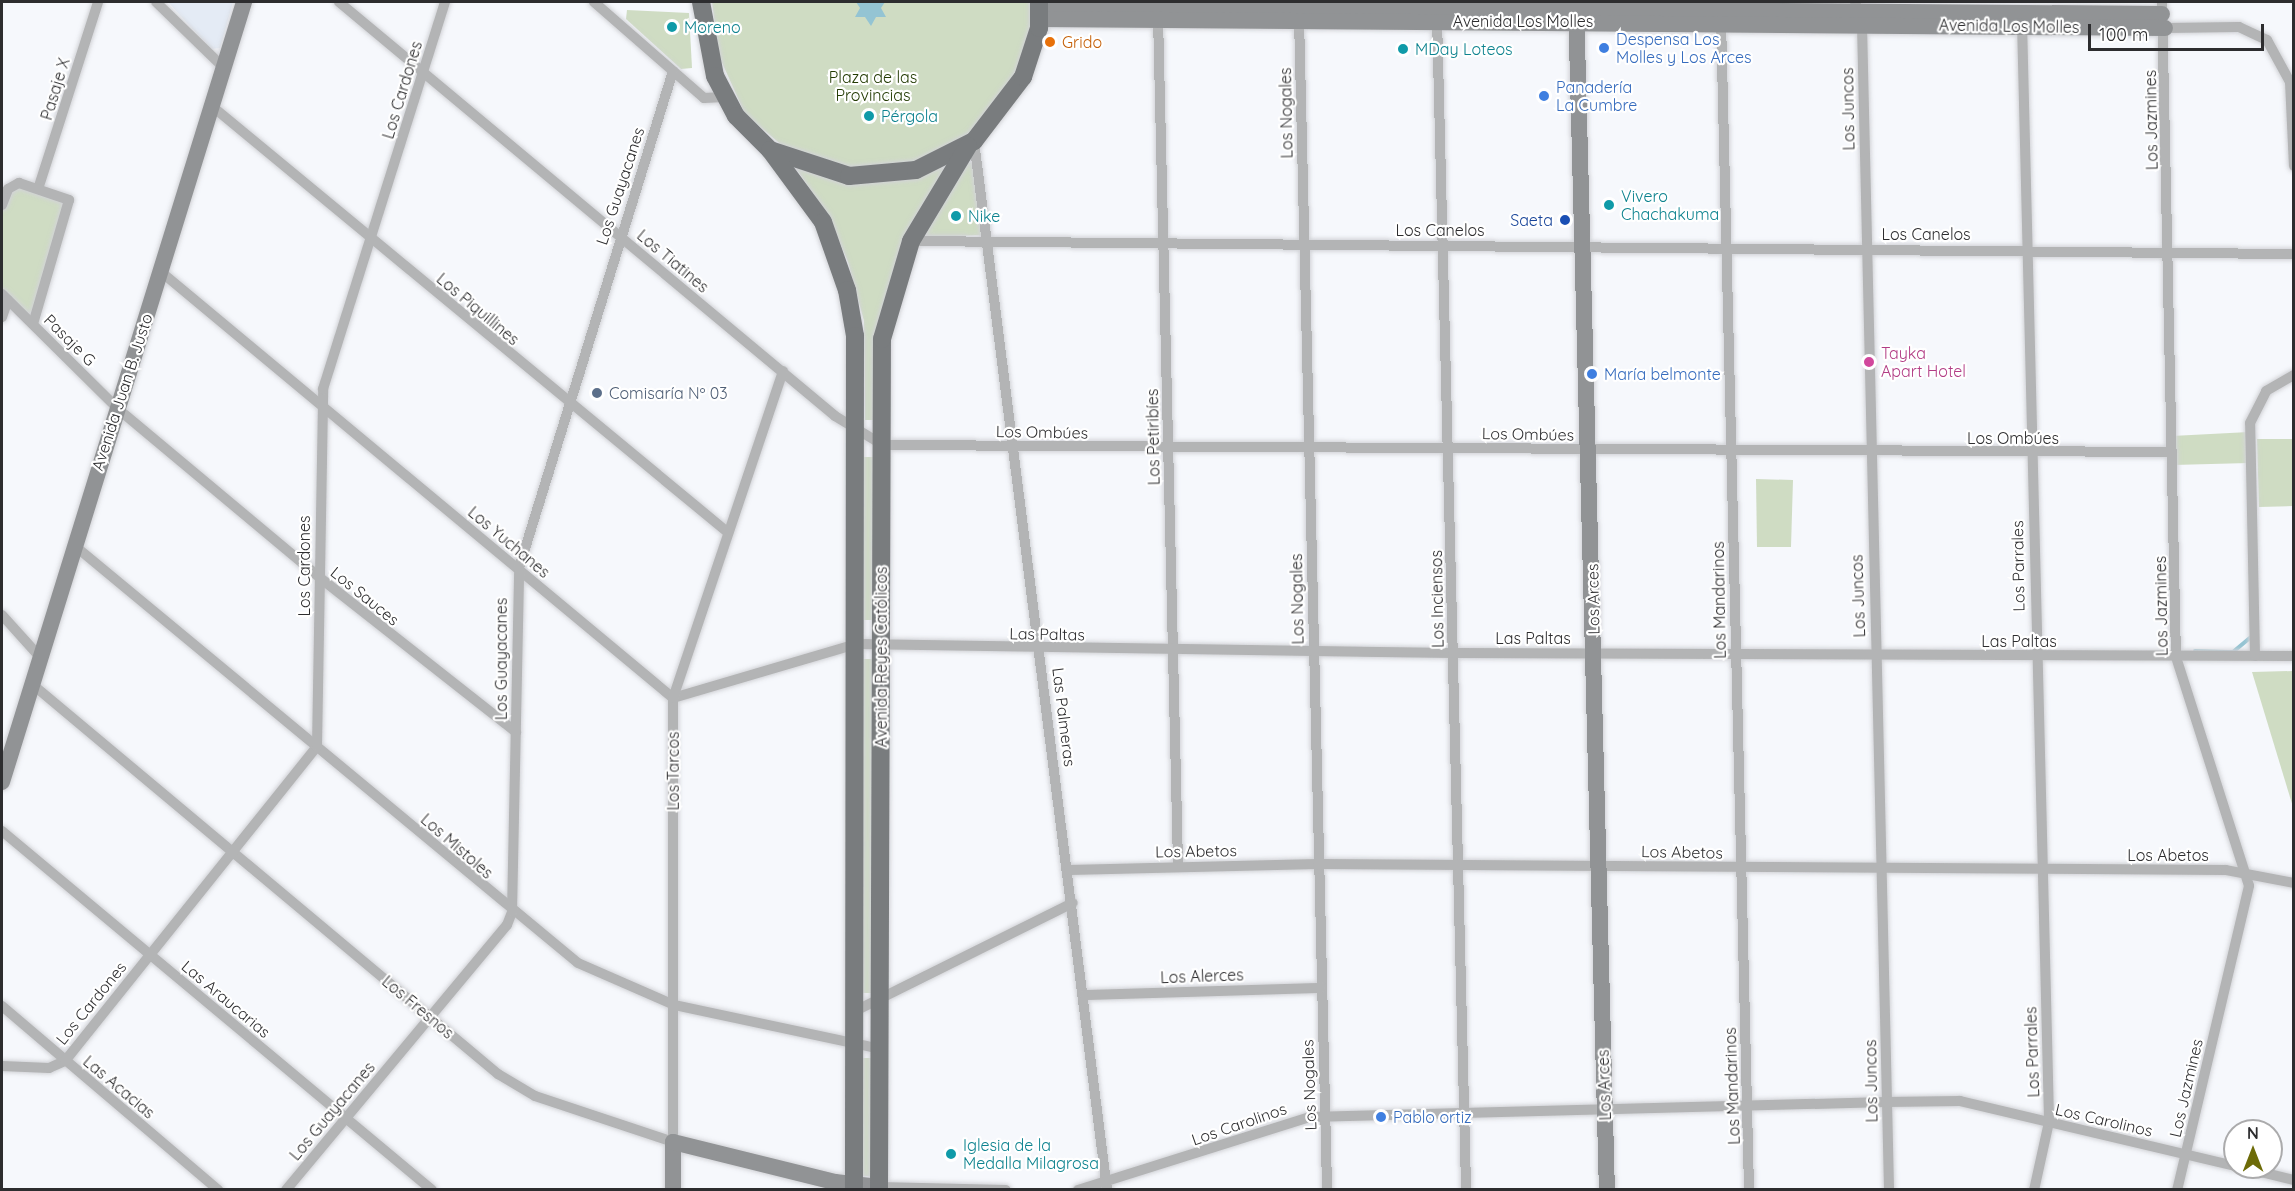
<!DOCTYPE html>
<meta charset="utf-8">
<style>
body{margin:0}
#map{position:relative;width:2295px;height:1191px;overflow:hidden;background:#f6f8fc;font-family:Quicksand,sans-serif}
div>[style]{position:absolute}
.built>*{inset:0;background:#e4ebf5}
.green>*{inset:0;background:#cfdcc3}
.water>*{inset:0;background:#94c4d3}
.stream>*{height:4px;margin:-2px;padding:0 2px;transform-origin:2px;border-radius:2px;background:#94c4d3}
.roads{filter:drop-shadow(0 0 2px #d2d3d7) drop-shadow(0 0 2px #d2d3d7)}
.street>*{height:10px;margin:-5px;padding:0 5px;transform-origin:5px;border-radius:5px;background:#b3b4b5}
.secondary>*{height:16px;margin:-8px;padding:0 8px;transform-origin:8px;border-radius:8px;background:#919395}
.primary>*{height:18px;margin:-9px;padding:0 9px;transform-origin:9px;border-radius:9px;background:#797c7e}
.dots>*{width:16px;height:16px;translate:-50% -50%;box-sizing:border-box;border:3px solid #fff;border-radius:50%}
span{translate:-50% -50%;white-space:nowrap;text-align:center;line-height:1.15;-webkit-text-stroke:4.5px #fff;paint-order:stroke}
.street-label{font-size:16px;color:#2d2d2f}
.culture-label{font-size:16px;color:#0d838f}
.left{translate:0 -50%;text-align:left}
.shop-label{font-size:16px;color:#366cbe}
.food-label{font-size:16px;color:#c56008}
.park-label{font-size:16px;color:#233b03}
.transit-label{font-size:16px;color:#164399}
.right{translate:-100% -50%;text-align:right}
.hotel-label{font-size:16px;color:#b23c85}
.service-label{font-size:16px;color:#4e5e75}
.frame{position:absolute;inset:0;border:3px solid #2d2d2f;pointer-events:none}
.north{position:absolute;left:2223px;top:1119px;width:60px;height:60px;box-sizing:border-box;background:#fff;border:2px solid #ababac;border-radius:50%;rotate:0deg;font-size:16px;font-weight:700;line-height:24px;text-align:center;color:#2d2d2f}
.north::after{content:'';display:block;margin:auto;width:21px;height:27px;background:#6d6b08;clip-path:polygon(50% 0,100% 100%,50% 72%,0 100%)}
.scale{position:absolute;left:2088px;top:24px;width:176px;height:27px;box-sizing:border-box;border:3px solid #2d2d2f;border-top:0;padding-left:8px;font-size:18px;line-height:21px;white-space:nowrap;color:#2d2d2f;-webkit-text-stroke:4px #fff;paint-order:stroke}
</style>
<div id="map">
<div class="built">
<div style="clip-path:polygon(168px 2px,233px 2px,220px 48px,211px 49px)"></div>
</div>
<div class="green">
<div style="clip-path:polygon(712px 2px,1034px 2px,1032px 29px,1020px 67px,983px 125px,934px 160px,859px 171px,784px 147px,745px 114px,719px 56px)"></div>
<div style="clip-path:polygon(627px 10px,689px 13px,692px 68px,681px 69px,626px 19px)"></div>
<div style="clip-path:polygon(953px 160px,885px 298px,875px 344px,875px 420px,865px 420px,864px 321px,848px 262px,828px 215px,795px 167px,846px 179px)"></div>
<div style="clip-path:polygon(974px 162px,984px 235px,926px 237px,922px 234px,968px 163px)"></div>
<div style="clip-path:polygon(13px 185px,67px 195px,33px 324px,2px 294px,2px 205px)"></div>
<div style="clip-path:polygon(2249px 432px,2249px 463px,2173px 465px,2172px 436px)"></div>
<div style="clip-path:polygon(2257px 439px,2293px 439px,2293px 506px,2259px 507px)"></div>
<div style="clip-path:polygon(863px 457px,875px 457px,875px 620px,864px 620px)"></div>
<div style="clip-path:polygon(1756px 479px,1793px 480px,1791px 547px,1757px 547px)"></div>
<div style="clip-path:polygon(861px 659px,875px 659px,875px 993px,862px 993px)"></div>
<div style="clip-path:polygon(2293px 671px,2294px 671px,2293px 807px,2252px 672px)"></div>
<div style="clip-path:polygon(860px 1058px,873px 1058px,873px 1176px,860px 1176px)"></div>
</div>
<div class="water">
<div style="clip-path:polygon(856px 2px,885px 2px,881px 8px,886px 17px,876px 17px,871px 26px,865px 17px,855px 17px,860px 8px)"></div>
</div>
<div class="stream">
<div style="left:2195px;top:651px;width:38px;rotate:2deg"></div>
<div style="left:2233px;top:652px;width:25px;rotate:-40deg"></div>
</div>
<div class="roads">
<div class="street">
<div style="left:156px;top:2px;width:95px;rotate:44.1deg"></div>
<div style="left:339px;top:2px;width:646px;rotate:39.85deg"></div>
<div style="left:835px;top:416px;width:56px;rotate:31.1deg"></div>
<div style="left:883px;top:445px;width:1289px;rotate:0.31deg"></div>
<div style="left:594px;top:2px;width:146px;rotate:41.1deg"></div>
<div style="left:704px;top:98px;width:20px;rotate:-3deg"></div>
<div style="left:1855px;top:2px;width:24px;rotate:73deg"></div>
<div style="left:1862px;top:25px;width:1165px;rotate:88.67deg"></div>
<div style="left:2162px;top:2px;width:655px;rotate:88.78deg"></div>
<div style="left:2176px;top:657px;width:240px;rotate:72.3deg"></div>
<div style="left:2249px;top:886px;width:312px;rotate:103.3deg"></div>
<div style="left:1158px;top:16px;width:850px;rotate:88.65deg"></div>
<div style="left:1299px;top:17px;width:1173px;rotate:88.63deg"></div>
<div style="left:1437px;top:17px;width:1173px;rotate:88.58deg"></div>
<div style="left:1721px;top:19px;width:1171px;rotate:88.63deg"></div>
<div style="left:2022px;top:22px;width:1100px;rotate:88.59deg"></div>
<div style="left:2049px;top:1122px;width:70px;rotate:102.4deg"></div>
<div style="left:2165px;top:28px;width:74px;rotate:-0.8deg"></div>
<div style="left:2239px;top:27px;width:31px;rotate:25deg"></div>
<div style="left:2267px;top:40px;width:48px;rotate:61.3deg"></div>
<div style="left:2290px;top:82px;width:84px;rotate:87.3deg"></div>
<div style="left:213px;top:107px;width:666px;rotate:39.57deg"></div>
<div style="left:974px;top:141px;width:1057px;rotate:82.77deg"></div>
<div style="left:39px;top:186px;width:193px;rotate:-72.2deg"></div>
<div style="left:2px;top:205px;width:17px;rotate:-69deg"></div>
<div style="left:8px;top:189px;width:13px;rotate:-29deg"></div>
<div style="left:19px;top:183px;width:53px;rotate:18.8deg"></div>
<div style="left:69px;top:200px;width:129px;rotate:106.2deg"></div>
<div style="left:911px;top:241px;width:1383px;rotate:0.54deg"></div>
<div style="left:160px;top:271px;width:667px;rotate:39.77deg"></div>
<div style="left:673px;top:698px;width:192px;rotate:-16.4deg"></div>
<div style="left:857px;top:644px;width:596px;rotate:0.87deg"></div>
<div style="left:1453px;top:653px;width:841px;rotate:0.2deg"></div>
<div style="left:2px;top:294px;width:162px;rotate:44.7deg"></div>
<div style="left:117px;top:408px;width:263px;rotate:39.9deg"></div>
<div style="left:319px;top:577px;width:251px;rotate:38.2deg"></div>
<div style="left:2px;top:317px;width:18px;rotate:-71deg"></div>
<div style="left:75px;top:546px;width:653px;rotate:39.66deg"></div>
<div style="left:578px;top:963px;width:105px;rotate:23.6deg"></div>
<div style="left:674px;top:1005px;width:212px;rotate:12deg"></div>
<div style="left:2px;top:615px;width:57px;rotate:47.9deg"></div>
<div style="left:2255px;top:656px;width:233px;rotate:-91.2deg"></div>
<div style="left:2250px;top:423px;width:36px;rotate:-63deg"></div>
<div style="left:2266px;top:391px;width:32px;rotate:-30deg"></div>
<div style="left:32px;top:684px;width:608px;rotate:39.93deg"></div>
<div style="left:498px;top:1074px;width:43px;rotate:30.7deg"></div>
<div style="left:535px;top:1096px;width:145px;rotate:18.4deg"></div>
<div style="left:673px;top:1142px;width:444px;rotate:-90deg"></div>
<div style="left:673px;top:698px;width:345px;rotate:-71.4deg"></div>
<div style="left:2px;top:831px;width:560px;rotate:39.86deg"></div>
<div style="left:1069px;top:870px;width:249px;rotate:-1.4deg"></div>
<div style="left:1318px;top:864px;width:908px;rotate:0.38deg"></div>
<div style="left:2226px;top:870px;width:69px;rotate:10.8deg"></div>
<div style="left:1084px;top:995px;width:237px;rotate:-1.7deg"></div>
<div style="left:2px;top:1006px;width:284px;rotate:40.4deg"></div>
<div style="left:855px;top:1011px;width:243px;rotate:-26.4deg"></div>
<div style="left:2px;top:1066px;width:47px;rotate:2.4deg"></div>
<div style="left:49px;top:1068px;width:17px;rotate:-24deg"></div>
<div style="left:65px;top:1061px;width:403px;rotate:-51.3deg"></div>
<div style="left:317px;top:746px;width:357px;rotate:-89deg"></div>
<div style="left:323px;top:389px;width:406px;rotate:-72.5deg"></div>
<div style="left:2241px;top:1167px;width:55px;rotate:13.8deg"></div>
<div style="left:879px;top:1187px;width:127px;rotate:1.4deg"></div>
<div style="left:286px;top:1190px;width:345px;rotate:-50.2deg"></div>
<div style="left:507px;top:925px;width:14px;rotate:-69deg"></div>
<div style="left:512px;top:912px;width:344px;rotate:-88.8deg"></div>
<div style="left:519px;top:568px;width:520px;rotate:-72.78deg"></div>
<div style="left:1078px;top:1190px;width:243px;rotate:-17.5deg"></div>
<div style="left:1310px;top:1117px;width:576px;rotate:-1.49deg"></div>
<div style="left:1886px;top:1102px;width:74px;rotate:-0.8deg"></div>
<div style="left:1960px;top:1101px;width:283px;rotate:13.3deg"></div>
</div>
<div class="secondary">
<div style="left:1576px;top:2px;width:1188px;rotate:88.51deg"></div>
<div style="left:1040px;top:5px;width:1122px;rotate:0.46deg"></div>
<div style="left:1040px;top:19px;width:1125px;rotate:0.46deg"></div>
<div style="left:2px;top:782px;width:817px;rotate:-72.76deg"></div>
<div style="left:673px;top:1190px;width:48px;rotate:-90deg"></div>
<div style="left:673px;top:1142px;width:167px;rotate:13.9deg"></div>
<div style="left:835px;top:1182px;width:44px;rotate:6.5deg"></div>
</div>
<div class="primary">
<div style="left:701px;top:2px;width:75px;rotate:79.3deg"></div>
<div style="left:715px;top:76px;width:45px;rotate:62.3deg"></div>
<div style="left:736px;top:116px;width:48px;rotate:45deg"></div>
<div style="left:770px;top:150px;width:83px;rotate:18.2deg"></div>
<div style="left:849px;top:176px;width:67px;rotate:-5.1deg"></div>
<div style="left:916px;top:170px;width:65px;rotate:-26.6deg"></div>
<div style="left:974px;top:141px;width:81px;rotate:-52.6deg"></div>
<div style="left:1023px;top:77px;width:52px;rotate:-71.9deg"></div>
<div style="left:1039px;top:28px;width:26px;rotate:-90deg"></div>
<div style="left:770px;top:150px;width:89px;rotate:53.6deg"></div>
<div style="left:823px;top:222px;width:72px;rotate:70.6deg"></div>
<div style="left:847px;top:290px;width:47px;rotate:80.1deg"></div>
<div style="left:855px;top:336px;width:854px;rotate:90.07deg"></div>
<div style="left:879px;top:1190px;width:851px;rotate:-89.8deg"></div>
<div style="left:882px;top:339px;width:102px;rotate:-73.5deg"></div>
<div style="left:911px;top:241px;width:111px;rotate:-59deg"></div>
</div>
</div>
<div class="dots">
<div style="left:672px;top:27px;background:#0f9aa8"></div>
<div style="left:1050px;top:42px;background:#e8710a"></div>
<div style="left:1604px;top:48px;background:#3f7fe0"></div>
<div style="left:1403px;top:49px;background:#0f9aa8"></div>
<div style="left:1544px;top:96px;background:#3f7fe0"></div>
<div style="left:869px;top:116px;background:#0f9aa8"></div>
<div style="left:1609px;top:205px;background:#0f9aa8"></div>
<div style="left:956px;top:216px;background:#0f9aa8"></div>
<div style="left:1565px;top:220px;background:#1a4fb4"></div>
<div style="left:1869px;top:362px;background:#d1479c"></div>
<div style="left:1592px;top:374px;background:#3f7fe0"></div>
<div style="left:597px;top:393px;background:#5c6f8a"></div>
<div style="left:1381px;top:1117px;background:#3f7fe0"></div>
<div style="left:951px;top:1154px;background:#0f9aa8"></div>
</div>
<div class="street-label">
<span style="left:1523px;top:21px">Avenida Los Molles</span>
<span style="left:2009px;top:26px;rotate:1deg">Avenida Los Molles</span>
<span style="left:55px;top:89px;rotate:-73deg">Pasaje X</span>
<span style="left:402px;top:90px;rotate:-73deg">Los Cardones</span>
<span style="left:1848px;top:109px;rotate:-91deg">Los Juncos</span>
<span style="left:1286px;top:113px;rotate:-91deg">Los Nogales</span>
<span style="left:2151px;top:120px;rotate:-91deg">Los Jazmines</span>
<span style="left:620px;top:186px;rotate:-72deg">Los Guayacanes</span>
<span style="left:1440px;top:230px">Los Canelos</span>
<span style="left:1926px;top:234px">Los Canelos</span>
<span style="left:673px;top:261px;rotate:40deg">Los Tiatines</span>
<span style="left:478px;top:309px;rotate:40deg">Los Piquillines</span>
<span style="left:70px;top:340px;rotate:45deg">Pasaje G</span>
<span style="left:122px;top:392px;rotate:-72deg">Avenida Juan B. Justo</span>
<span style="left:1042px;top:432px;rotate:1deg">Los Ombúes</span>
<span style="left:1528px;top:434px;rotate:1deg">Los Ombúes</span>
<span style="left:1153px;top:437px;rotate:-91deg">Los Petiribíes</span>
<span style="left:2013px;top:438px">Los Ombúes</span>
<span style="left:509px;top:542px;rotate:40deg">Los Yuchanes</span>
<span style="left:304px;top:566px;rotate:-90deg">Los Cardones</span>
<span style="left:2018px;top:566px;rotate:-91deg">Los Parrales</span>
<span style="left:365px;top:596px;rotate:39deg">Los Sauces</span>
<span style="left:1858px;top:596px;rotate:-92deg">Los Juncos</span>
<span style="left:1297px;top:599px;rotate:-91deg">Los Nogales</span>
<span style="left:1437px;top:599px;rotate:-91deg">Los Inciensos</span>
<span style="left:1593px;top:599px;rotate:-91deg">Los Arces</span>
<span style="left:1719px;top:600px;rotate:-91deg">Los Mandarinos</span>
<span style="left:2161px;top:606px;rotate:-91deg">Los Jazmines</span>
<span style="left:1047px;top:634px;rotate:1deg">Las Paltas</span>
<span style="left:1533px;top:638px">Las Paltas</span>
<span style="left:2019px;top:641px">Las Paltas</span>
<span style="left:881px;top:657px;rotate:-90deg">Avenida Reyes Católicos</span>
<span style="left:501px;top:659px;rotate:-90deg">Los Guayacanes</span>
<span style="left:1064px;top:717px;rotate:83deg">Las Palmeras</span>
<span style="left:673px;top:771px;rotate:-90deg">Los Tarcos</span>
<span style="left:457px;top:846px;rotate:41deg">Los Mistoles</span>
<span style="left:1196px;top:851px;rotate:-1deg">Los Abetos</span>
<span style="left:1682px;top:852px;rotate:1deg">Los Abetos</span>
<span style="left:2168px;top:855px">Los Abetos</span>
<span style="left:1202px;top:976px;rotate:-2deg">Los Alerces</span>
<span style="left:226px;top:999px;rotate:40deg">Las Araucarias</span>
<span style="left:91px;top:1003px;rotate:-51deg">Los Cardones</span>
<span style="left:418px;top:1007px;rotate:40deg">Los Fresnos</span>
<span style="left:2032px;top:1052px;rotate:-92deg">Los Parrales</span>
<span style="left:1871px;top:1081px;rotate:-91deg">Los Juncos</span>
<span style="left:1309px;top:1085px;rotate:-92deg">Los Nogales</span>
<span style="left:1604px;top:1085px;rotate:-92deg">Los Arces</span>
<span style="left:1732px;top:1086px;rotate:-92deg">Los Mandarinos</span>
<span style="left:119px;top:1087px;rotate:40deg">Las Acacias</span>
<span style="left:2186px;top:1088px;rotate:-77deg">Los Jazmines</span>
<span style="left:332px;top:1111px;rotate:-50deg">Los Guayacanes</span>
<span style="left:2104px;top:1120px;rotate:13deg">Los Carolinos</span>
<span style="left:1239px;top:1124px;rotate:-19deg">Los Carolinos</span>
</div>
<div class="culture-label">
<span class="left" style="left:684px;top:27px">Moreno</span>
<span class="left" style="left:1415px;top:49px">MDay Loteos</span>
<span class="left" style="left:881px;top:116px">Pérgola</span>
<span class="left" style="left:1621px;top:205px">Vivero<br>Chachakuma</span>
<span class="left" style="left:968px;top:216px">Nike</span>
<span class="left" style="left:963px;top:1154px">Iglesia de la<br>Medalla Milagrosa</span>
</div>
<div class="shop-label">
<span class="left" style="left:1616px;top:48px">Despensa Los<br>Molles y Los Arces</span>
<span class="left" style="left:1556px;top:96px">Panadería<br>La Cumbre</span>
<span class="left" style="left:1604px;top:374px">María belmonte</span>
<span class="left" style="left:1393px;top:1117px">Pablo ortiz</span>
</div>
<div class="food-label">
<span class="left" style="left:1062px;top:42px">Grido</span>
</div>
<div class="park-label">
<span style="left:873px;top:86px">Plaza de las<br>Provincias</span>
</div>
<div class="transit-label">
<span class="right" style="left:1553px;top:220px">Saeta</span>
</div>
<div class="hotel-label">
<span class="left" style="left:1881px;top:362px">Tayka<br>Apart Hotel</span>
</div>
<div class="service-label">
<span class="left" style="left:609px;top:393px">Comisaría Nº 03</span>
</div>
<div class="frame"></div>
<div class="north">N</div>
<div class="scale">100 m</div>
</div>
